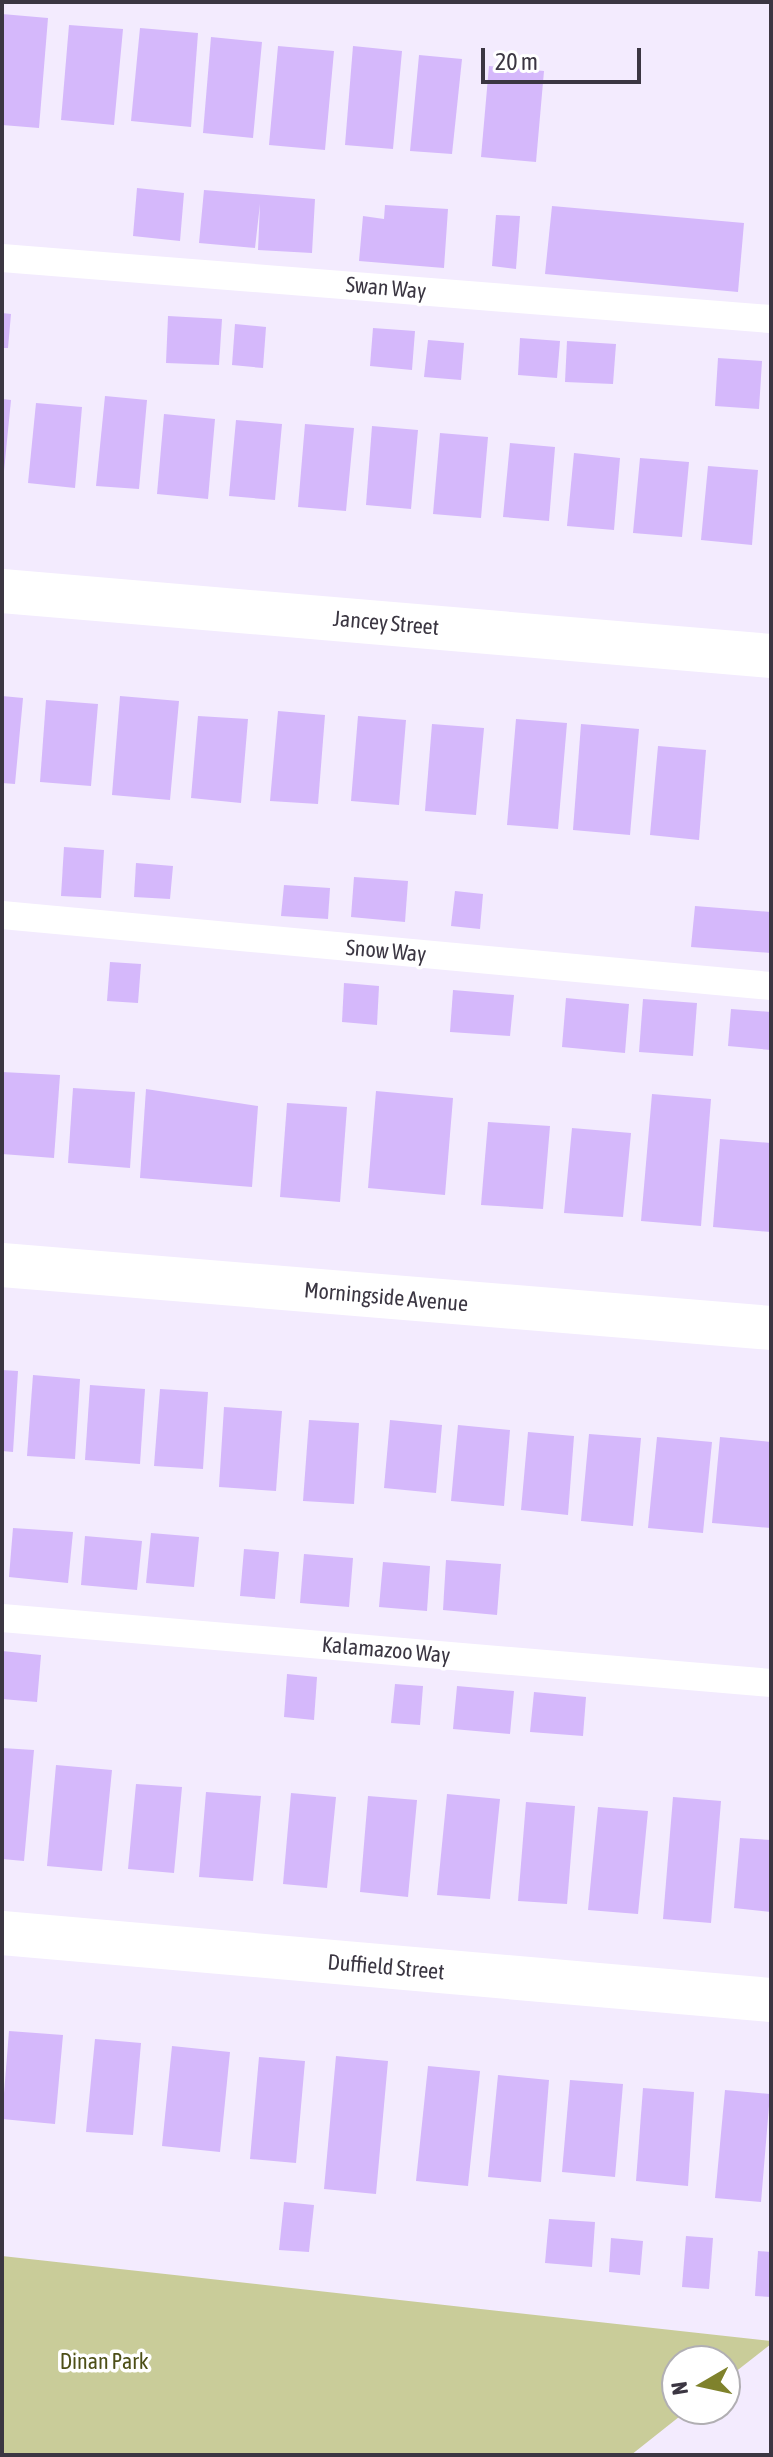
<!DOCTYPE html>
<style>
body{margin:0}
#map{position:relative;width:773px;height:2457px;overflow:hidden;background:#f3ebfe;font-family:"Asap Condensed",sans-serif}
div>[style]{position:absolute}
.green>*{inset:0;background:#c9cc99}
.building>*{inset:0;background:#d5b8fb}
.lane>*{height:28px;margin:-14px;padding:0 14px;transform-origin:14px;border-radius:14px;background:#fff}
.street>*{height:44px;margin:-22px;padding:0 22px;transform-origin:22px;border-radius:22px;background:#fff}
span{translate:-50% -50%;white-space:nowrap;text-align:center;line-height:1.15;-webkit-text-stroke:7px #fff;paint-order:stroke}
.street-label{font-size:22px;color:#3b3642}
.park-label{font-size:22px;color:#4d4f17}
.frame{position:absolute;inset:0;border:4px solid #3b3642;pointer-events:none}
.north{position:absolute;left:661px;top:2345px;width:80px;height:80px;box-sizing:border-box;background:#fff;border:2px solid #b1afb3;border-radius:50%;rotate:261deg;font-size:22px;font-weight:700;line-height:32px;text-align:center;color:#3b3642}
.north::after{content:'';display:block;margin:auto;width:28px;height:36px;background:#7f822c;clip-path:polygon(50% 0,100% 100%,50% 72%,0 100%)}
.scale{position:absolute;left:481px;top:48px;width:160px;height:36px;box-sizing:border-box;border:4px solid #3b3642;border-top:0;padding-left:10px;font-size:24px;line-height:28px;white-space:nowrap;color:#3b3642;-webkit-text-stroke:6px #fff;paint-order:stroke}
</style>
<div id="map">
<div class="green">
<div style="clip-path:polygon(2px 2256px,771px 2341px,771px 2344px,725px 2380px,725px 2361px,677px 2361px,677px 2409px,689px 2409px,631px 2455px,2px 2455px)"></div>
</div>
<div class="building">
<div style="clip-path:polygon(2px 14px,48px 18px,39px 128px,2px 125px)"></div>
<div style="clip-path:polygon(69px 25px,123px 29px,114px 125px,61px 120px)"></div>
<div style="clip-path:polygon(140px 28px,198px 33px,191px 127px,131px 121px)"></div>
<div style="clip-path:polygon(211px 37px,262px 42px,253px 138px,203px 133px)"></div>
<div style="clip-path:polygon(278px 46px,334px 51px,325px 150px,269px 145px)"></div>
<div style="clip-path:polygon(353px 46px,402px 51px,393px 149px,345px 145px)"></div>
<div style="clip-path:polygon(419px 55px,462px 59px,452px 154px,410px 151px)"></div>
<div style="clip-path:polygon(489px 66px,544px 71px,536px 162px,481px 157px)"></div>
<div style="clip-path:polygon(137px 188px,184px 193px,180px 241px,133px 236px)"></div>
<div style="clip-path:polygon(204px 190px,315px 199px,312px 253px,258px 250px,260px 204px,255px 248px,199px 243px)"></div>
<div style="clip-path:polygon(385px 205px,448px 209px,444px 268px,359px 261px,363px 216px,384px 219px)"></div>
<div style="clip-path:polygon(552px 206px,744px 223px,738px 292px,545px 274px)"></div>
<div style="clip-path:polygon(496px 215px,520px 216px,516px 269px,492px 266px)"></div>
<div style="clip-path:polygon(2px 313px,11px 314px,8px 348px,2px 348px)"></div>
<div style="clip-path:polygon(168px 316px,222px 319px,219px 365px,166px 363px)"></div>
<div style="clip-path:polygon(235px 324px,266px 327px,263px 368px,232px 365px)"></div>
<div style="clip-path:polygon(373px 328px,415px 331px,412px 370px,370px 366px)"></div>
<div style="clip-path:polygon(520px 338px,560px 341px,557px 378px,518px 375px)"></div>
<div style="clip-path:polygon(428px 340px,464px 343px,461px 380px,424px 377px)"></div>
<div style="clip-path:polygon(567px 341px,616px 344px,613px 384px,565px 382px)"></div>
<div style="clip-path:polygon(718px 358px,762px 361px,759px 409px,715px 406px)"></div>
<div style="clip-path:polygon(105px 396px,147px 400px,139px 489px,96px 486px)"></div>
<div style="clip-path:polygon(2px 399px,11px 400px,4px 471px,2px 471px)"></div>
<div style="clip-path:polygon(36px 403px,82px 407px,75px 488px,28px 483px)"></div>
<div style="clip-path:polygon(164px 414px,215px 419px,208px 499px,157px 494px)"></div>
<div style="clip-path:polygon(236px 420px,282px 424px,275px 500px,229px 496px)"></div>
<div style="clip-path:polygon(305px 424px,354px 428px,346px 511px,298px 507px)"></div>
<div style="clip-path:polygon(372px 426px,418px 430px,411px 509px,366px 505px)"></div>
<div style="clip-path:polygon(440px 433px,488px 437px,481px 518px,433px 514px)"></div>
<div style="clip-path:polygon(510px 443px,555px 447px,549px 521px,503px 517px)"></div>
<div style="clip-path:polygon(574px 453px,620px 458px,614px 530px,567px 526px)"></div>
<div style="clip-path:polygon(640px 458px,689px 462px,682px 537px,633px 533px)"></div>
<div style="clip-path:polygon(708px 466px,758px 470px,752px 545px,701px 540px)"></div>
<div style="clip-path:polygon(2px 696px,23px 698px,15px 784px,2px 783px)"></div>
<div style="clip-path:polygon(120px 696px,179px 701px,170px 800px,112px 795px)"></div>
<div style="clip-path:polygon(46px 700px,98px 704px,91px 786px,40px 782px)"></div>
<div style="clip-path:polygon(278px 711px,325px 715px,318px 804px,270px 801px)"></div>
<div style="clip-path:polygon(198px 716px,248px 719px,241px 803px,191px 798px)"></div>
<div style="clip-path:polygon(358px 716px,406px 720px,399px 805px,351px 801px)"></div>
<div style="clip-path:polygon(516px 719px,567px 723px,558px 829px,507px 825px)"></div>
<div style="clip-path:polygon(432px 724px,484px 728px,476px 815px,425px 811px)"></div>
<div style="clip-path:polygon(581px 724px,639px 729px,630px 835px,573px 830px)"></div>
<div style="clip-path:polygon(658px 746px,706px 750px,699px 840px,650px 835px)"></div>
<div style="clip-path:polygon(64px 847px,104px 850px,101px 898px,61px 896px)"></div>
<div style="clip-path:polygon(136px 863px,173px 866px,170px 899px,134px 897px)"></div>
<div style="clip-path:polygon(354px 877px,408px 881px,405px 922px,351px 917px)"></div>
<div style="clip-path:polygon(284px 885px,330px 888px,328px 919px,281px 916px)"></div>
<div style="clip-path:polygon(455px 891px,483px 894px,480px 929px,451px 926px)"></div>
<div style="clip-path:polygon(695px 906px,771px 912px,771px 953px,691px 947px)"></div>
<div style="clip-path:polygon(110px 962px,141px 964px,138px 1003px,107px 1001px)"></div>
<div style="clip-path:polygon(344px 983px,379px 986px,377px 1025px,342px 1022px)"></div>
<div style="clip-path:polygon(453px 990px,514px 995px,510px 1036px,450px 1032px)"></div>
<div style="clip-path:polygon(566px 998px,629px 1004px,625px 1053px,562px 1047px)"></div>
<div style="clip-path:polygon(643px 999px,697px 1003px,693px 1056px,639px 1052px)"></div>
<div style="clip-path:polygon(731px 1009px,771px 1012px,771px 1050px,728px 1046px)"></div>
<div style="clip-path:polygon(2px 1072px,60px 1075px,54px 1158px,2px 1154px)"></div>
<div style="clip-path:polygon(73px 1088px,135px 1092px,130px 1168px,68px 1163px)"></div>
<div style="clip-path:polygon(146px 1089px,258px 1106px,252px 1187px,140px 1178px)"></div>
<div style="clip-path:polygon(376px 1091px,453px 1098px,445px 1195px,368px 1188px)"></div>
<div style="clip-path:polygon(652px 1094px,711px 1099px,701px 1226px,641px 1221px)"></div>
<div style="clip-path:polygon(287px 1103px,347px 1107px,340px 1202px,280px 1197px)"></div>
<div style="clip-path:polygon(488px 1122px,550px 1126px,543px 1209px,481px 1205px)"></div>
<div style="clip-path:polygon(572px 1128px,631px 1133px,623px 1217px,564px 1213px)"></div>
<div style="clip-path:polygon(720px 1139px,771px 1143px,771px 1232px,713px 1227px)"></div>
<div style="clip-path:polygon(2px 1370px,18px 1371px,13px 1452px,2px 1451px)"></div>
<div style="clip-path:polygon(33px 1375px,80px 1379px,75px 1459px,27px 1456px)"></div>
<div style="clip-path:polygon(90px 1385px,145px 1389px,140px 1464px,85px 1460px)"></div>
<div style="clip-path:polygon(160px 1389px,208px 1392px,203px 1469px,154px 1466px)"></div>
<div style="clip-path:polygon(224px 1407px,282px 1411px,276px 1491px,219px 1487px)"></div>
<div style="clip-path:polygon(309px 1420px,359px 1423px,354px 1504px,303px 1501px)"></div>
<div style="clip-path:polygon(390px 1420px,442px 1425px,436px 1493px,384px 1488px)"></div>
<div style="clip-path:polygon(458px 1425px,510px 1430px,504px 1506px,451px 1501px)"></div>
<div style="clip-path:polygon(528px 1432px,574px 1436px,568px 1515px,521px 1510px)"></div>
<div style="clip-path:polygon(589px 1434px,641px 1438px,633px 1526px,581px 1521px)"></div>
<div style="clip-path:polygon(657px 1437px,712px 1442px,703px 1533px,648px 1528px)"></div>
<div style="clip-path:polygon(720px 1437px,771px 1442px,771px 1528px,712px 1523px)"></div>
<div style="clip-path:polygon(13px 1528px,73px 1532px,68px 1583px,9px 1577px)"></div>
<div style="clip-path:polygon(151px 1533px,199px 1537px,194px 1587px,146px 1583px)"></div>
<div style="clip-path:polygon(85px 1536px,142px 1541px,137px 1590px,81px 1585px)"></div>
<div style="clip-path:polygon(244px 1549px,279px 1552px,275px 1599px,240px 1596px)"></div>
<div style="clip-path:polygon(304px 1554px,353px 1558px,349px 1607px,300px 1603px)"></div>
<div style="clip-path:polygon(446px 1560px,501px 1564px,497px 1615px,443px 1610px)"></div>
<div style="clip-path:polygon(383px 1562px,430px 1566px,427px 1611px,379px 1607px)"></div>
<div style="clip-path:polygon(2px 1651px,41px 1655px,37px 1702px,2px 1699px)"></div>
<div style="clip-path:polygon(287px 1674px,317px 1677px,314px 1720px,284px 1717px)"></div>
<div style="clip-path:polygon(395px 1684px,423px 1686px,420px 1725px,391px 1723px)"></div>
<div style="clip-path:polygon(457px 1686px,514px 1691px,510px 1734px,453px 1729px)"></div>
<div style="clip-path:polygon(534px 1692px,586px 1697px,583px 1736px,530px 1732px)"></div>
<div style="clip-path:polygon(2px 1748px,34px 1750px,24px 1861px,2px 1859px)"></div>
<div style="clip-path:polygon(56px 1765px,112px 1770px,102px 1871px,47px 1866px)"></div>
<div style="clip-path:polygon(136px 1784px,182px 1787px,174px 1873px,128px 1869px)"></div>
<div style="clip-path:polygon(206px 1792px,261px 1796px,253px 1881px,199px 1877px)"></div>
<div style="clip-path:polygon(291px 1793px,336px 1797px,327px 1888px,283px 1884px)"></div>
<div style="clip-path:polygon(447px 1794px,500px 1799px,490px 1899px,437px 1895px)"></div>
<div style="clip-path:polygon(368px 1796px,417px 1800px,408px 1897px,360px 1892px)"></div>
<div style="clip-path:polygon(673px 1797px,721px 1801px,711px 1923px,663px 1919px)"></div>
<div style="clip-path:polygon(526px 1802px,575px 1806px,567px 1904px,518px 1901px)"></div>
<div style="clip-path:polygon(598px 1807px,648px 1811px,638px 1914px,588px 1910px)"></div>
<div style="clip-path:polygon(740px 1838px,771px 1840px,771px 1912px,734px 1908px)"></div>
<div style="clip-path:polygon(9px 2031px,63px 2035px,55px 2124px,2px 2119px)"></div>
<div style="clip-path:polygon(95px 2039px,141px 2043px,133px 2135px,86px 2132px)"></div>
<div style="clip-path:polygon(172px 2046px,230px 2052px,220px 2152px,162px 2146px)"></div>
<div style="clip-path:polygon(336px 2056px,388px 2061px,376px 2194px,324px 2189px)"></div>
<div style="clip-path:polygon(259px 2057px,305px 2061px,296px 2163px,250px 2159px)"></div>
<div style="clip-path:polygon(428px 2066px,480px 2071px,468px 2186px,416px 2181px)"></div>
<div style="clip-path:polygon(498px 2075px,549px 2080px,541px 2182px,488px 2177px)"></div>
<div style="clip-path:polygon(570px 2080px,623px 2084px,615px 2177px,562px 2172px)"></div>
<div style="clip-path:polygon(643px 2088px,694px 2092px,688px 2186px,636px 2181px)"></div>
<div style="clip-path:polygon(725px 2090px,770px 2094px,761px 2202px,715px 2198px)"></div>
<div style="clip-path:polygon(284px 2202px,314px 2205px,309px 2252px,279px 2250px)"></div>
<div style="clip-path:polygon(549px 2219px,595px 2222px,592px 2267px,545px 2263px)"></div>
<div style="clip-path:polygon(686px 2236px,713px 2238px,709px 2289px,682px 2287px)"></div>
<div style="clip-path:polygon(611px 2238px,643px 2241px,640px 2275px,609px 2272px)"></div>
<div style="clip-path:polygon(758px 2251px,771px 2252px,771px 2297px,755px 2296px)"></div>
</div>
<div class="lane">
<div style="left:2px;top:258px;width:771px;rotate:4.54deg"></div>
<div style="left:2px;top:915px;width:772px;rotate:5.28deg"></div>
<div style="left:2px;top:1618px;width:772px;rotate:4.83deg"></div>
</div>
<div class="street">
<div style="left:2px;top:591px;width:772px;rotate:4.83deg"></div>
<div style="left:2px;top:1265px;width:772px;rotate:4.68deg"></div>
<div style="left:2px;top:1933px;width:772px;rotate:4.98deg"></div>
</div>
<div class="street-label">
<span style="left:386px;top:288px;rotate:5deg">Swan Way</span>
<span style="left:386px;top:623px;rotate:5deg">Jancey Street</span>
<span style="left:386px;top:951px;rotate:5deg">Snow Way</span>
<span style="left:386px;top:1297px;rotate:5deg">Morningside Avenue</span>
<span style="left:386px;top:1650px;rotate:5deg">Kalamazoo Way</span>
<span style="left:386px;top:1967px;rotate:5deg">Duffield Street</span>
</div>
<div class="park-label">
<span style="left:104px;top:2362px">Dinan Park</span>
</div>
<div class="frame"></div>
<div class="north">N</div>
<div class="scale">20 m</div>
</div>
